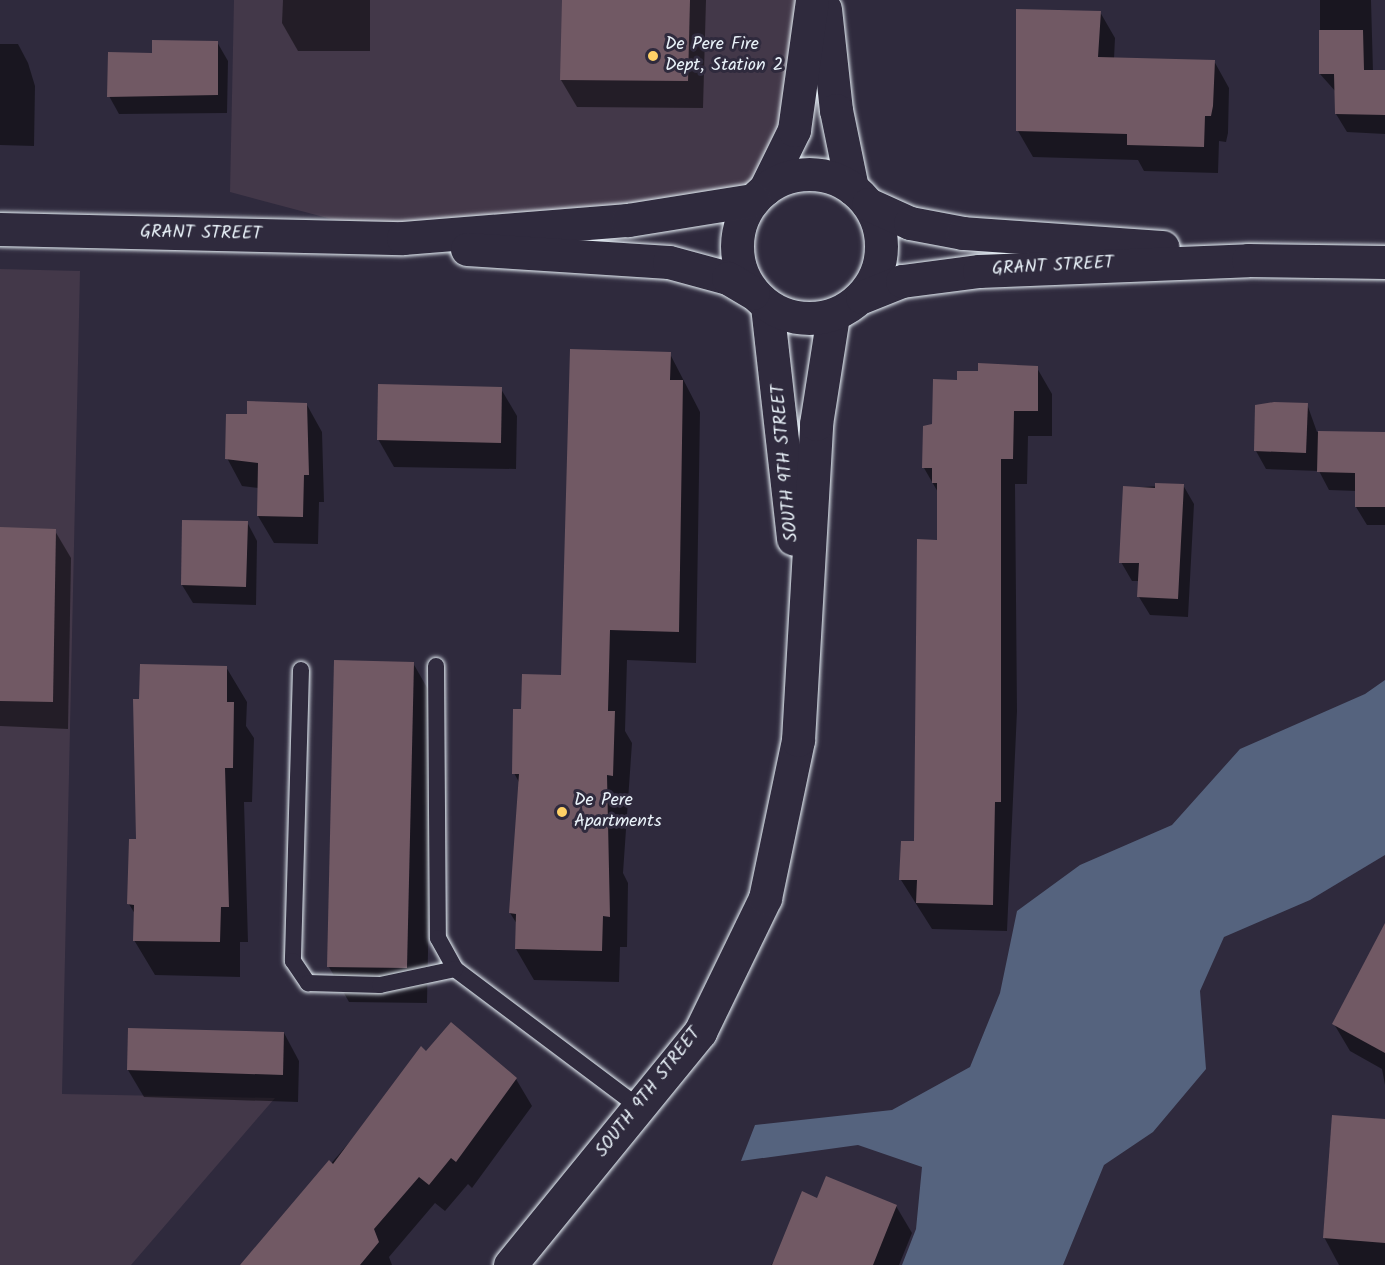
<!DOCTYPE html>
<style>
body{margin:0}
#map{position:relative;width:1385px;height:1265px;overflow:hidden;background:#2f2a3d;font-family:Kalam,sans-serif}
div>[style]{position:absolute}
.built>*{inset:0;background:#433849}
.water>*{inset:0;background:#55637e}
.shadow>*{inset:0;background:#0007}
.building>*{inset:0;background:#715964}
.roads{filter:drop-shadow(0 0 2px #e8f1f8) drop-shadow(0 0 2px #e8f1f8)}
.service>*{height:16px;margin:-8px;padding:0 8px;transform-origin:8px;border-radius:8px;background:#2f2a3d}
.minor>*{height:33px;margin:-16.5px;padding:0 16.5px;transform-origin:16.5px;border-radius:16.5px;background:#2f2a3d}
.tertiary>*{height:33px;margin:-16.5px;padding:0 16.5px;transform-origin:16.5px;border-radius:16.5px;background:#2f2a3d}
.tertiary>.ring{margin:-16.5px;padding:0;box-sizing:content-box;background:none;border:33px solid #2f2a3d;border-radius:50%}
.dots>*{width:16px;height:16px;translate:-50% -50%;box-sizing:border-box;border:3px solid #2f2a3d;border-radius:50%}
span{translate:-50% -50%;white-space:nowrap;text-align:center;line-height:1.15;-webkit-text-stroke:6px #2f2a3d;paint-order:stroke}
.poi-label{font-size:18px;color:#e8f1f8}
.left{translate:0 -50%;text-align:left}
.street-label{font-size:18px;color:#e8f1f8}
</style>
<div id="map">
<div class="built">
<div style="clip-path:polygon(234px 0,816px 0,782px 162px,705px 219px,403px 238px,230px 192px)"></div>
<div style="clip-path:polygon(0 269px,80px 271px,62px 1094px,275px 1098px,131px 1265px,0 1265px)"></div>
</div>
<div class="water">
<div style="clip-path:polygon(1385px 680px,1385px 855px,1310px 900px,1224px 937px,1200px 991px,1206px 1069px,1153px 1132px,1104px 1165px,1063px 1265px,902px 1265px,916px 1229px,922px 1167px,858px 1145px,741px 1161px,755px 1125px,892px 1110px,970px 1067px,1000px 993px,1017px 911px,1080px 865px,1172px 825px,1240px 749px,1365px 694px)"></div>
</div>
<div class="shadow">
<div style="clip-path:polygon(283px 0,370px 0,370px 51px,298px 51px,282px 23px)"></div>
<div style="clip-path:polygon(563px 0,706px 0,703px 108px,577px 107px,561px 80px)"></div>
<div style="clip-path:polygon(1320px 0,1371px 0,1373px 72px,1385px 72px,1385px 134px,1347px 132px,1336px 114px,1336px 92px,1320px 74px)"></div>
<div style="clip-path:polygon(1100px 12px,1115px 38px,1114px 59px,1214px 61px,1229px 88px,1228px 133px,1226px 142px,1219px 141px,1218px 173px,1144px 171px,1138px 160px,1033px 157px,1018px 131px)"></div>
<div style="clip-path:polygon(217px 42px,228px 61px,227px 113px,119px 114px,109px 96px,153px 54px)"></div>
<div style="clip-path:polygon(0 44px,18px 44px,28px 63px,35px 86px,34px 146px,0 145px)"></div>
<div style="clip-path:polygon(670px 354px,700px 412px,696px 663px,627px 660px,625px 731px,632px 743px,623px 873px,628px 883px,627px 947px,620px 947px,619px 982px,534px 980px,516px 949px,517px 924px,510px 913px,520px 784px,514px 773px,522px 710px,562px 676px)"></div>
<div style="clip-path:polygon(1037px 368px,1052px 394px,1052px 436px,1028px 436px,1027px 484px,1015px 484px,1017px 711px,1007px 931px,932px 929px,901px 880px,916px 843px,939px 541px,939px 494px,924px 468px,934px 425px,959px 381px)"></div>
<div style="clip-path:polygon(501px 389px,517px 416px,516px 469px,394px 467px,378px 439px)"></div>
<div style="clip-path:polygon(1307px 404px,1317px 432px,1385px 433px,1385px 525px,1367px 525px,1356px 507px,1357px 491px,1329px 490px,1319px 471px,1266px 469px,1256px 451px)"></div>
<div style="clip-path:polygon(307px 405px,322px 432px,324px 502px,319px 502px,318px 544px,274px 543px,258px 516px,259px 488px,242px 486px,227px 458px,249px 415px)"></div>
<div style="clip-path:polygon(1183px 485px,1194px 504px,1188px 617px,1150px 615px,1139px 597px,1140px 581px,1132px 581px,1121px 562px,1124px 488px)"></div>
<div style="clip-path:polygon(247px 522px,257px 541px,256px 605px,193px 603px,182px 585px)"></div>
<div style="clip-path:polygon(0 529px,55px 531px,71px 558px,68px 729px,0 726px)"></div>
<div style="clip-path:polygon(413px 663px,433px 698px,427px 1003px,349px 1002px,329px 967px)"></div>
<div style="clip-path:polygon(226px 667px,247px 702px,246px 726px,254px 738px,252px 802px,244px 802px,248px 942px,240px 942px,240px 977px,155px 975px,134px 940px,135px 914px,129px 904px,137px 841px,140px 701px)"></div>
<div style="clip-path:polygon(1385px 951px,1385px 1085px,1382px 1069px,1350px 1051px,1334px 1024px)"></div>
<div style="clip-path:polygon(284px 1033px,299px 1061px,298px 1102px,144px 1097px,128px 1070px)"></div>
<div style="clip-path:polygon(427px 1053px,516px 1079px,532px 1106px,472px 1188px,468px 1184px,445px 1211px,435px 1203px,389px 1257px,392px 1265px,243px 1265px)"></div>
<div style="clip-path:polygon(1385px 1120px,1385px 1265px,1339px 1265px,1324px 1237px)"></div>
<div style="clip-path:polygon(818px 1200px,896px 1206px,912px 1233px,899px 1265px,771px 1265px)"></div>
</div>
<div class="building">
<div style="clip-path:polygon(562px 0,690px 0,688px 81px,560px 80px)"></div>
<div style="clip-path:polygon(1016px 9px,1101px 11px,1098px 57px,1215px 60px,1213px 106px,1211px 116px,1205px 116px,1204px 147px,1127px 145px,1127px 134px,1016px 131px)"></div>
<div style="clip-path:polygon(1319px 30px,1363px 30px,1364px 70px,1385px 70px,1385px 115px,1335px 114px,1334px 74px,1319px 74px)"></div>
<div style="clip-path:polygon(152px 40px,218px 41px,218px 95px,107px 97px,108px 52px,152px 53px)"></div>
<div style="clip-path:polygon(570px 349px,671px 352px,670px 380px,683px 380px,679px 632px,610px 630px,608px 711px,615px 711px,613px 776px,607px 775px,610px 917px,603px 916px,602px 951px,515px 949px,516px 914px,509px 913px,519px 774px,512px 774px,513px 709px,521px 709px,522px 674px,561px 675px)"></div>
<div style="clip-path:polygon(978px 363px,1038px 366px,1038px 411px,1014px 411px,1013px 459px,1001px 459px,1001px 802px,995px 802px,993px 905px,916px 903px,917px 880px,899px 880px,901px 841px,914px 841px,917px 539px,937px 540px,937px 483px,932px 483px,932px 468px,922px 468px,923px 426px,932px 424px,933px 379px,957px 380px,957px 371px,978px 371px)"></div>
<div style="clip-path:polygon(378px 384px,502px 387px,501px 443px,377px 440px)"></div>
<div style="clip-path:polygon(247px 401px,307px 403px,309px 475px,304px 475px,303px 517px,257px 516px,258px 463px,225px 459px,226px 414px,247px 414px)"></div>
<div style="clip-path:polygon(1274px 402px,1308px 403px,1306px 453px,1254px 451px,1255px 405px)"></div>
<div style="clip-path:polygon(1318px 431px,1385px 432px,1385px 507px,1355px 507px,1355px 473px,1317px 472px)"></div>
<div style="clip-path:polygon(1155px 483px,1184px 484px,1178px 599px,1137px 597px,1139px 563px,1119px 563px,1123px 486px,1155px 488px)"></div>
<div style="clip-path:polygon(182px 520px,248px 521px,246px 587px,181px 585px)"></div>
<div style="clip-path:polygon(0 527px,56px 529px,53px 702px,0 701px)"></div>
<div style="clip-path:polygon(334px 660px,414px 662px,407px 968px,327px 967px)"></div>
<div style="clip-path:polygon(140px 664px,227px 666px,227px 702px,234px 702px,233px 768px,225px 768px,229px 907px,221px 907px,220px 942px,133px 941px,134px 905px,127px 904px,129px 839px,136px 839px,133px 699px,139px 699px)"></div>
<div style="clip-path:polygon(1385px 923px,1385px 1053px,1332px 1024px)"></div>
<div style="clip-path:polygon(451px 1022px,517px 1078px,456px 1162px,451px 1158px,429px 1185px,419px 1177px,374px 1229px,379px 1242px,360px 1265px,240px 1265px,329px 1160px,333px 1164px,421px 1046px,426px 1051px)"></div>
<div style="clip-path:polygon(128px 1028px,284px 1032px,283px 1075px,127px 1070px)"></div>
<div style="clip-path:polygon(1332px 1115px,1385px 1119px,1385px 1243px,1323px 1238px)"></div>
<div style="clip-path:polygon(826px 1176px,897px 1205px,873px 1265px,772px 1265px,802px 1191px,817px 1198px)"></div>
</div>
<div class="roads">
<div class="service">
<div style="left:436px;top:666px;width:272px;rotate:89.6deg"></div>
<div style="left:438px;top:938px;width:35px;rotate:61deg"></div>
<div style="left:455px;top:969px;width:230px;rotate:36.9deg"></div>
<div style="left:301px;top:670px;width:291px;rotate:91.6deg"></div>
<div style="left:293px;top:961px;width:27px;rotate:56deg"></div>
<div style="left:308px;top:983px;width:72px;rotate:1.6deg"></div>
<div style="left:380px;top:985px;width:77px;rotate:-12deg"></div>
</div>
<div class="minor">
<div style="left:825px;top:9px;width:102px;rotate:83.8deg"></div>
<div style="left:836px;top:110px;width:80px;rotate:78.4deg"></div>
<div style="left:765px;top:189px;width:66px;rotate:-63.8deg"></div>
<div style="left:794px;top:130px;width:131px;rotate:-82.1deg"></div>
<div style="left:767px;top:306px;width:234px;rotate:83.6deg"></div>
<div style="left:510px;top:1265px;width:301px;rotate:-50.8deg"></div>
<div style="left:700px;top:1032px;width:149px;rotate:-64.1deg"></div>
<div style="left:765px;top:898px;width:161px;rotate:-78.2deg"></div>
<div style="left:798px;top:740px;width:317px;rotate:-86.7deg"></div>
<div style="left:816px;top:424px;width:110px;rotate:-81.1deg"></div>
</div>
<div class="tertiary">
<div class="ring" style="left:737px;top:174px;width:111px;height:111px"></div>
<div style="left:868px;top:204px;width:46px;rotate:24.3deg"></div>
<div style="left:910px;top:223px;width:54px;rotate:10.7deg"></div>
<div style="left:963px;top:233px;width:200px;rotate:4deg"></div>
<div style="left:0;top:229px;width:403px;rotate:1.3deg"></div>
<div style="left:403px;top:238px;width:226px;rotate:-4.6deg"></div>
<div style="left:628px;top:220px;width:127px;rotate:-9.1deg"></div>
<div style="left:467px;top:249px;width:202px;rotate:3.7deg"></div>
<div style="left:669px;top:262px;width:61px;rotate:15.2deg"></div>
<div style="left:728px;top:278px;width:29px;rotate:31deg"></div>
<div style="left:862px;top:297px;width:43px;rotate:-21.8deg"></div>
<div style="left:902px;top:281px;width:78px;rotate:-7.4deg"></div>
<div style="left:979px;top:271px;width:269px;rotate:-2.3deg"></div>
<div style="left:1248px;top:260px;width:137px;rotate:0.8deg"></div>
</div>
</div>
<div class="dots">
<div style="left:653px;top:56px;background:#ffd166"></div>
<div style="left:562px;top:812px;background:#ffd166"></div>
</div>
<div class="poi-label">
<span class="left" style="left:665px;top:56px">De Pere Fire<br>Dept, Station 2</span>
<span class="left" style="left:574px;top:812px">De Pere<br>Apartments</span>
</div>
<div class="street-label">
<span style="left:201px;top:234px;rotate:1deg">GRANT STREET</span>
<span style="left:1053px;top:267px;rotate:-3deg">GRANT STREET</span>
<span style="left:786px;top:463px;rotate:-95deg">SOUTH 9TH STREET</span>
<span style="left:649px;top:1093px;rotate:-52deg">SOUTH 9TH STREET</span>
</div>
</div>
